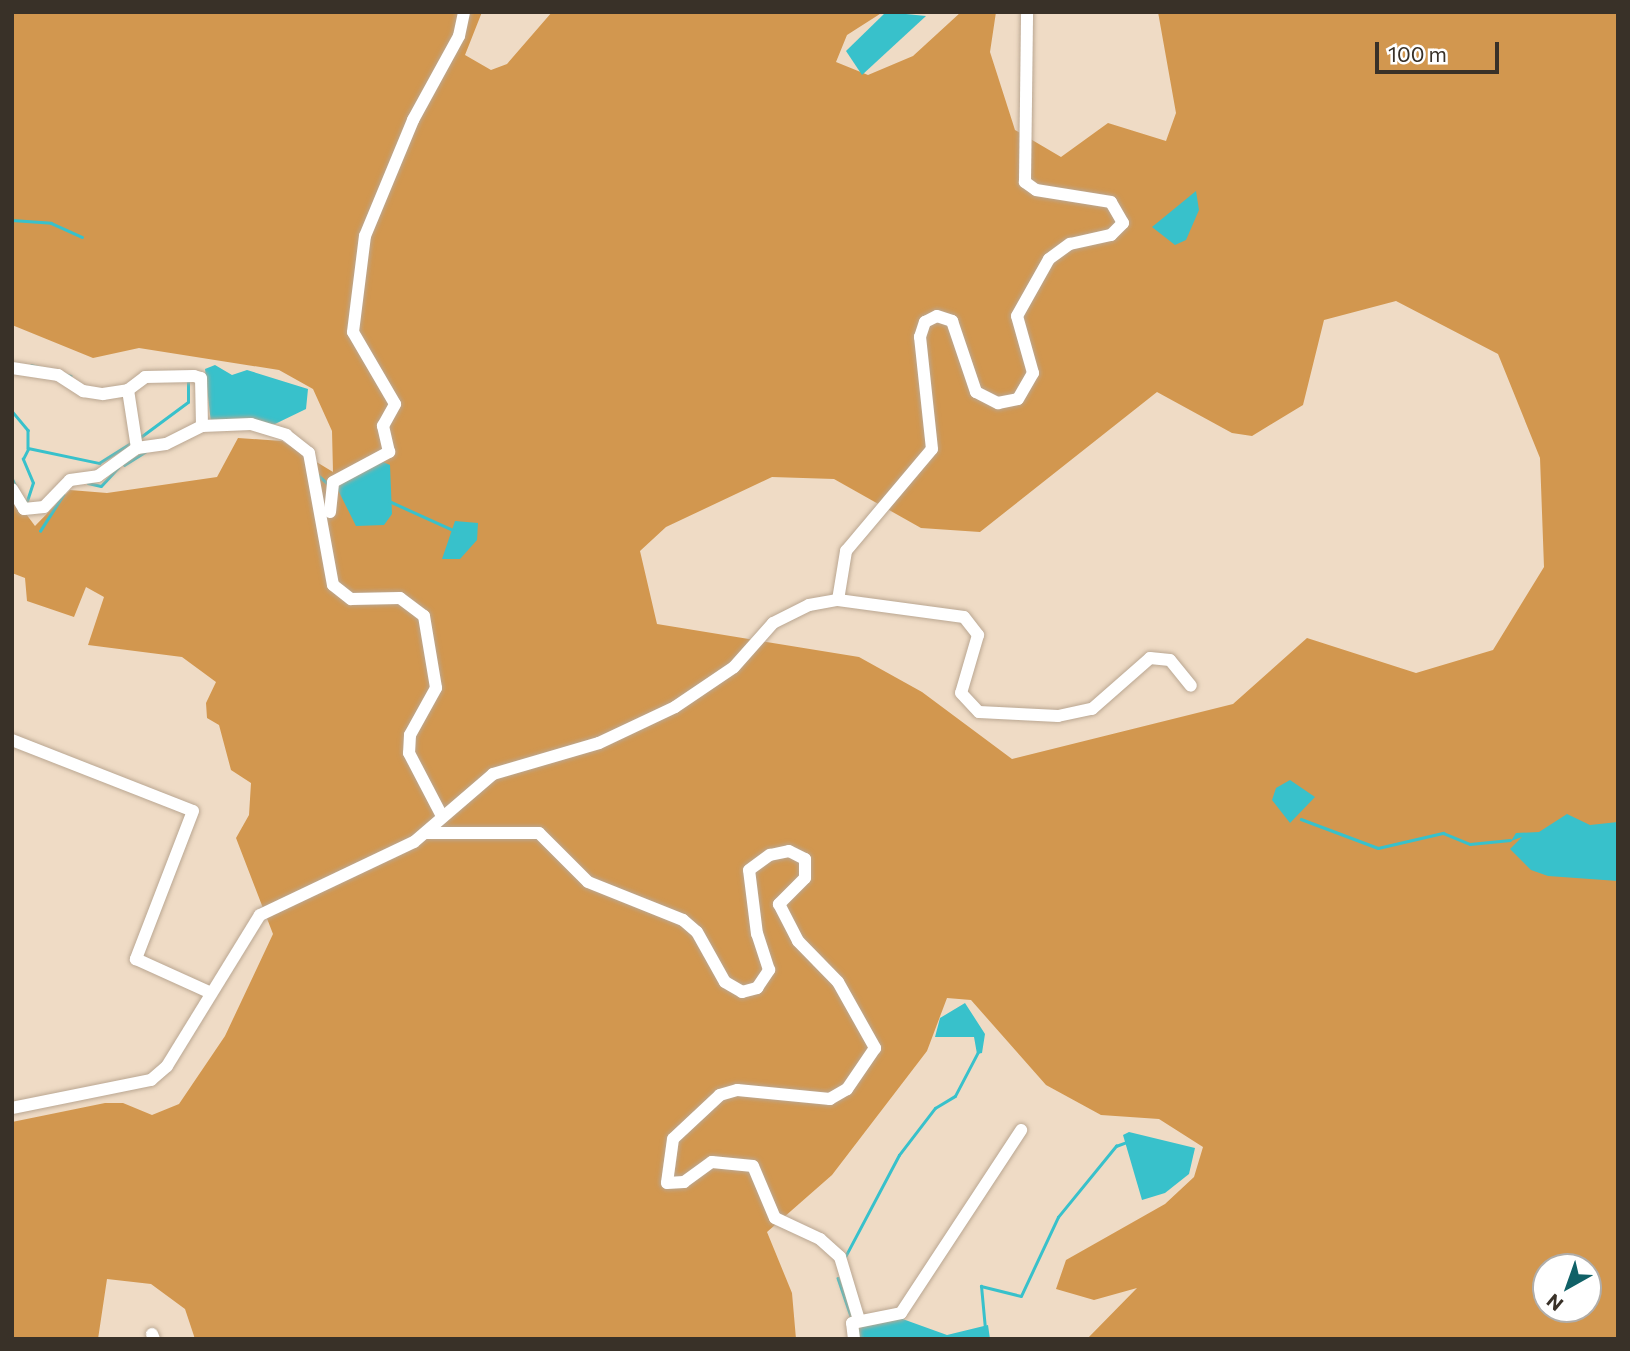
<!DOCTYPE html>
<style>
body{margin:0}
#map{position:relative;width:1630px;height:1351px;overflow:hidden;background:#efdbc5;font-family:Commissioner,sans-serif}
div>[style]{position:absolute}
.forest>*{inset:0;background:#d2974f}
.water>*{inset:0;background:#38c1cb}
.stream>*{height:2.5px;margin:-1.25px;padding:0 1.25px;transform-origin:1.25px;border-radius:1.25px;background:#38c1cb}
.roads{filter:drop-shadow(0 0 2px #baa792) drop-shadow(0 0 2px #baa792)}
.minor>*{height:12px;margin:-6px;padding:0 6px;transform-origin:6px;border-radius:6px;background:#fff}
span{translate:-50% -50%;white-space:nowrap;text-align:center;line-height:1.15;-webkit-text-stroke:7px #fff;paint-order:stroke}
.frame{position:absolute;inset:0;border:14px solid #393128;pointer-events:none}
.north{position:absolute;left:1532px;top:1253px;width:70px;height:70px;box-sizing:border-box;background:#fff;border:2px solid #b0ada9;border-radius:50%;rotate:220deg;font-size:19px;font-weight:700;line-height:28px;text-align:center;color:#393128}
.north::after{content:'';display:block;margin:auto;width:24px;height:32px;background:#106167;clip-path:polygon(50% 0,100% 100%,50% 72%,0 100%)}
.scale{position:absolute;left:1375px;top:42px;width:124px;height:32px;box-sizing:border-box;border:4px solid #393128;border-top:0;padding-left:9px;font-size:21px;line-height:24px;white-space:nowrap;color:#393128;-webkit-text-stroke:5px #fff;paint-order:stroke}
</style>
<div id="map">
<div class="forest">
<div style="clip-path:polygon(evenodd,12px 12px,482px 12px,465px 55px,491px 70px,507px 64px,552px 12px,883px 12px,847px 35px,836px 62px,868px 75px,913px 56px,961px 12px,996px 12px,990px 52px,1015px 130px,1061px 157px,1108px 123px,1166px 141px,1176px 113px,1158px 12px,1618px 12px,1618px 1339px,1087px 1339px,1137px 1288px,1094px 1300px,1056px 1289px,1066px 1260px,1165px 1204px,1194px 1177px,1203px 1147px,1159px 1119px,1101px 1115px,1046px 1085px,971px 1000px,947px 998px,927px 1051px,832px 1175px,767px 1232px,792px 1293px,796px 1339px,195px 1339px,185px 1309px,151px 1284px,107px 1279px,98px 1339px,12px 1339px,12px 1122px,105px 1103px,123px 1103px,152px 1115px,179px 1104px,225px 1036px,273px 934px,236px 838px,249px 815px,251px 783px,231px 770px,219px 725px,207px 718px,206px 703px,216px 682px,182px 657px,88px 645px,104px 597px,86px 587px,74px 617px,27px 601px,25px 578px,12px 573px,12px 495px,35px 526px,70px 490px,107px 493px,217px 477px,238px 438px,282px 441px,333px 472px,332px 431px,313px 389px,279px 370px,139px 348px,93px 358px,12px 325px,12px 12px,1396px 301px,1498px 354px,1540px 458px,1544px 567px,1493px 650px,1416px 673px,1307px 638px,1233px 704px,1012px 759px,922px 692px,859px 657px,657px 624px,640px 551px,666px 527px,772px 477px,834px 479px,921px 528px,980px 532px,1157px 392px,1232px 433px,1252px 436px,1303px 405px,1324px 320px,1396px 301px,12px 12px,1546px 1267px,1588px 1267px,1588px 1309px,1546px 1309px,1546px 1267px)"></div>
</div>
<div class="water">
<div style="clip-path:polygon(886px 12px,926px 16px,862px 75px,846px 51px)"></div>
<div style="clip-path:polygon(1196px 191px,1199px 210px,1186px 240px,1175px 245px,1152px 227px)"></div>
<div style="clip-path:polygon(215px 365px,232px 375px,247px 370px,308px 389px,306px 409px,275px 424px,211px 423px,205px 369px)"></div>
<div style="clip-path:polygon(383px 462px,390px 465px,392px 514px,384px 525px,356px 526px,335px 484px)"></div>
<div style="clip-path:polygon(455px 521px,478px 523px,477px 540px,460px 559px,442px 559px)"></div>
<div style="clip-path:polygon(1290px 780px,1315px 797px,1290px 823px,1272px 800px,1276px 788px)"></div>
<div style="clip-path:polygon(1567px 814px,1590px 825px,1618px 822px,1618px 881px,1548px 876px,1531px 870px,1510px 849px,1522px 837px,1511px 841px,1516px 833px,1539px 832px)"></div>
<div style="clip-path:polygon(965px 1003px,985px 1034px,982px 1053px,977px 1054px,974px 1037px,935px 1037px,940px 1018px)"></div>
<div style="clip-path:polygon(1129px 1132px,1195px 1148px,1189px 1174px,1165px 1193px,1142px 1200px,1123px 1135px)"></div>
<div style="clip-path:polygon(897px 1317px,947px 1335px,988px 1325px,990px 1339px,859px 1339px,858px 1324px)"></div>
</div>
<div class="stream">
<div style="left:12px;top:220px;width:39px;rotate:4deg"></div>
<div style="left:51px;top:223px;width:34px;rotate:24deg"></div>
<div style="left:31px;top:365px;width:41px;rotate:15.4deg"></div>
<div style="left:12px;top:411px;width:25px;rotate:50deg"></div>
<div style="left:28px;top:430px;width:18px;rotate:90deg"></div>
<div style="left:28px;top:448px;width:73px;rotate:11.9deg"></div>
<div style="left:99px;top:463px;width:38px;rotate:-32deg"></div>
<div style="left:138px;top:439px;width:62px;rotate:-36.5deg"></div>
<div style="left:188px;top:402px;width:20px;rotate:-90deg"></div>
<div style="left:124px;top:465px;width:25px;rotate:-32deg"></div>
<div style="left:318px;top:475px;width:13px;rotate:42deg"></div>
<div style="left:12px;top:478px;width:10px;rotate:66deg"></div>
<div style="left:88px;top:483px;width:13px;rotate:13deg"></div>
<div style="left:101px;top:486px;width:25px;rotate:-47deg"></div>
<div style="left:389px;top:501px;width:72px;rotate:24.4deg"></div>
<div style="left:26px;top:504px;width:22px;rotate:-72deg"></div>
<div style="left:33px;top:483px;width:26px;rotate:-113deg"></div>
<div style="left:23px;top:459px;width:11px;rotate:-63deg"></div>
<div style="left:40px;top:531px;width:43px;rotate:-57.4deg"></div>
<div style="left:1301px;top:819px;width:82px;rotate:20.6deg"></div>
<div style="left:1378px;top:848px;width:67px;rotate:-13deg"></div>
<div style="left:1443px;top:833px;width:29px;rotate:22deg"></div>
<div style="left:1470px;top:844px;width:40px;rotate:-5.7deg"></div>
<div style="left:845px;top:1257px;width:115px;rotate:-62.1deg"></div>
<div style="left:899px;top:1155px;width:59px;rotate:-52.5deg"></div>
<div style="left:935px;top:1108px;width:23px;rotate:-31deg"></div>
<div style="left:955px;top:1096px;width:50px;rotate:-62.4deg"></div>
<div style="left:838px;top:1278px;width:40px;rotate:71.1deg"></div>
<div style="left:985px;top:1329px;width:43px;rotate:-95.3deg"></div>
<div style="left:981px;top:1286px;width:41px;rotate:14deg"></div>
<div style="left:1021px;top:1296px;width:87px;rotate:-64.9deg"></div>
<div style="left:1058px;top:1217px;width:92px;rotate:-50.8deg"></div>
<div style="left:1116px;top:1146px;width:12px;rotate:-20deg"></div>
</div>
<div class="roads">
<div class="minor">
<div style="left:12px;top:368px;width:47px;rotate:8.7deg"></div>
<div style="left:58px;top:375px;width:30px;rotate:33deg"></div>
<div style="left:83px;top:391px;width:20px;rotate:9deg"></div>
<div style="left:103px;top:394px;width:25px;rotate:-9deg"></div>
<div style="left:128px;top:390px;width:21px;rotate:-37deg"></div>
<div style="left:145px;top:377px;width:49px;rotate:-1.2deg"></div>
<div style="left:194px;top:376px;width:7px;rotate:16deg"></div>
<div style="left:201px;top:378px;width:48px;rotate:88.8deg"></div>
<div style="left:128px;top:390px;width:59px;rotate:81.2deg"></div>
<div style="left:12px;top:489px;width:23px;rotate:59deg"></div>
<div style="left:24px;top:509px;width:20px;rotate:-6deg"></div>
<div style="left:44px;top:507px;width:37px;rotate:-46deg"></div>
<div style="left:70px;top:480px;width:28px;rotate:-8deg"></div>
<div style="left:98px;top:476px;width:48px;rotate:-35.7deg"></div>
<div style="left:137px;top:448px;width:29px;rotate:-8deg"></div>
<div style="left:166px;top:444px;width:40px;rotate:-26.6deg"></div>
<div style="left:202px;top:426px;width:49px;rotate:-2.3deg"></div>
<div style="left:251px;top:424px;width:37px;rotate:17deg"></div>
<div style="left:286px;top:435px;width:29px;rotate:38deg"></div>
<div style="left:309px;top:453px;width:134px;rotate:79.7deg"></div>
<div style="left:333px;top:585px;width:23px;rotate:38deg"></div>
<div style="left:351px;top:599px;width:49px;rotate:-1.2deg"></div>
<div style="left:400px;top:598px;width:30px;rotate:37deg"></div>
<div style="left:424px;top:616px;width:73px;rotate:80.5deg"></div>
<div style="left:436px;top:688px;width:54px;rotate:119deg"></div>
<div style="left:410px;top:735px;width:18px;rotate:93deg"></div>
<div style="left:409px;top:753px;width:71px;rotate:62.4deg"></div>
<div style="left:330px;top:512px;width:30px;rotate:-84deg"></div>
<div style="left:333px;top:482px;width:64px;rotate:-28.2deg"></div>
<div style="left:389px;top:452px;width:27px;rotate:-103deg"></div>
<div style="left:383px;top:426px;width:25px;rotate:-61deg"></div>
<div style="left:395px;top:404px;width:83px;rotate:-120.3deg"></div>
<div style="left:353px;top:332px;width:97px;rotate:-82.9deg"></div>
<div style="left:365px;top:236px;width:126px;rotate:-67.5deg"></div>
<div style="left:413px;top:120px;width:96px;rotate:-61.3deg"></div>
<div style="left:459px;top:36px;width:25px;rotate:-78deg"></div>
<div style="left:838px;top:600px;width:50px;rotate:-80.7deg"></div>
<div style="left:846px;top:551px;width:133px;rotate:-49.9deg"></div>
<div style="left:932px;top:449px;width:113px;rotate:-96.1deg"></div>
<div style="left:920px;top:337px;width:16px;rotate:-72deg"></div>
<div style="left:925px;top:322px;width:13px;rotate:-27deg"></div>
<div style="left:937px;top:316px;width:16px;rotate:18deg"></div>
<div style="left:952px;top:321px;width:75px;rotate:71.3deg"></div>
<div style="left:976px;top:392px;width:25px;rotate:27deg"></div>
<div style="left:998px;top:403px;width:20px;rotate:-11deg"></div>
<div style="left:1018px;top:399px;width:30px;rotate:-60deg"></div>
<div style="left:1033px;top:373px;width:59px;rotate:-105.7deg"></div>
<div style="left:1017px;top:316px;width:65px;rotate:-60.7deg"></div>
<div style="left:1049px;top:259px;width:26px;rotate:-36deg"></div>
<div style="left:1070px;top:244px;width:42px;rotate:-12.4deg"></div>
<div style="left:1111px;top:235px;width:17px;rotate:-45deg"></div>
<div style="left:1123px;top:223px;width:24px;rotate:-120deg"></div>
<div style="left:1111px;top:202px;width:76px;rotate:-170.9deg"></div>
<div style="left:1036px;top:190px;width:14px;rotate:-144deg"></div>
<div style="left:1025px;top:182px;width:170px;rotate:-89.3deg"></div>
<div style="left:12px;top:740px;width:194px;rotate:21.4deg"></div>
<div style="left:193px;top:811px;width:159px;rotate:111.1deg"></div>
<div style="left:136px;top:959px;width:80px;rotate:24.3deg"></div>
<div style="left:426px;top:833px;width:113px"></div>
<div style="left:539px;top:833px;width:69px;rotate:45deg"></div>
<div style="left:588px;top:882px;width:102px;rotate:21.8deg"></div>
<div style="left:683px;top:920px;width:18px;rotate:41deg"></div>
<div style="left:697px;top:932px;width:57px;rotate:60.8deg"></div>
<div style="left:725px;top:982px;width:20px;rotate:30deg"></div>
<div style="left:742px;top:992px;width:16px;rotate:-15deg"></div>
<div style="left:757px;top:988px;width:22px;rotate:-56deg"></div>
<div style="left:769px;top:970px;width:38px;rotate:-108deg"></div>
<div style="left:757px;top:934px;width:64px;rotate:-97.1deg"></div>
<div style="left:749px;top:870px;width:26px;rotate:-36deg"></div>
<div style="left:770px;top:855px;width:19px;rotate:-12deg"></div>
<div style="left:789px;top:851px;width:18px;rotate:27deg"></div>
<div style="left:805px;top:859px;width:19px;rotate:90deg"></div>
<div style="left:805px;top:878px;width:37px;rotate:135deg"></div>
<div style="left:779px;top:904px;width:42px;rotate:62.8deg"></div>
<div style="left:798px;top:941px;width:57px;rotate:45.7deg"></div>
<div style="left:838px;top:982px;width:76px;rotate:60.7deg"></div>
<div style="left:875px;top:1048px;width:50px;rotate:124.3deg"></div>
<div style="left:847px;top:1089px;width:20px;rotate:150deg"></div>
<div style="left:830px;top:1099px;width:93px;rotate:-174.5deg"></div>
<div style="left:737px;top:1090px;width:18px;rotate:164deg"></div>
<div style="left:720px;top:1095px;width:64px;rotate:136.9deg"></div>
<div style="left:673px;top:1139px;width:44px;rotate:97.8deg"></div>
<div style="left:667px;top:1183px;width:17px;rotate:-3deg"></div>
<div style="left:684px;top:1182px;width:34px;rotate:-36deg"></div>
<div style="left:712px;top:1162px;width:41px;rotate:5.6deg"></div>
<div style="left:753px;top:1166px;width:56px;rotate:67.1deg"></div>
<div style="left:775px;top:1218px;width:50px;rotate:25deg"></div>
<div style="left:820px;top:1239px;width:27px;rotate:42deg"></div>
<div style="left:840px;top:1257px;width:66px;rotate:73.2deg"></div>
<div style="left:12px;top:1108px;width:142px;rotate:-11.4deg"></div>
<div style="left:151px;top:1080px;width:21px;rotate:-41deg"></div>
<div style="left:167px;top:1066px;width:177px;rotate:-58.4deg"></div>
<div style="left:260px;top:915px;width:170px;rotate:-25.4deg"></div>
<div style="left:414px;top:842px;width:104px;rotate:-40.7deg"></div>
<div style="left:493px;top:774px;width:110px;rotate:-16.3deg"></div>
<div style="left:599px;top:743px;width:84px;rotate:-25.3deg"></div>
<div style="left:675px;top:707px;width:71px;rotate:-34.1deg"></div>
<div style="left:734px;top:667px;width:59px;rotate:-48.4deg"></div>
<div style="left:773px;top:623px;width:40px;rotate:-26.6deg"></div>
<div style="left:809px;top:605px;width:29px;rotate:-10deg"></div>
<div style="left:838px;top:600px;width:127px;rotate:7.7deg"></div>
<div style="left:964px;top:617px;width:23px;rotate:52deg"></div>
<div style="left:978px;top:635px;width:60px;rotate:106.3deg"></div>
<div style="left:961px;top:693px;width:26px;rotate:47deg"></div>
<div style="left:979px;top:712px;width:79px;rotate:2.9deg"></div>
<div style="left:1058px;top:716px;width:35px;rotate:-12deg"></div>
<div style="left:1092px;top:709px;width:77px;rotate:-41.3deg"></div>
<div style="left:1150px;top:658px;width:20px;rotate:6deg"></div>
<div style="left:1170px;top:660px;width:33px;rotate:51deg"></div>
<div style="left:152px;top:1334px;width:5px;rotate:68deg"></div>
<div style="left:854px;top:1339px;width:16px;rotate:-97deg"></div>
<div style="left:852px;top:1323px;width:50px;rotate:-11.5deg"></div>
<div style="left:901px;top:1313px;width:219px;rotate:-56.7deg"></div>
</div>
</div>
<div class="frame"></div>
<div class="north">N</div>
<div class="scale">100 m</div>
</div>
